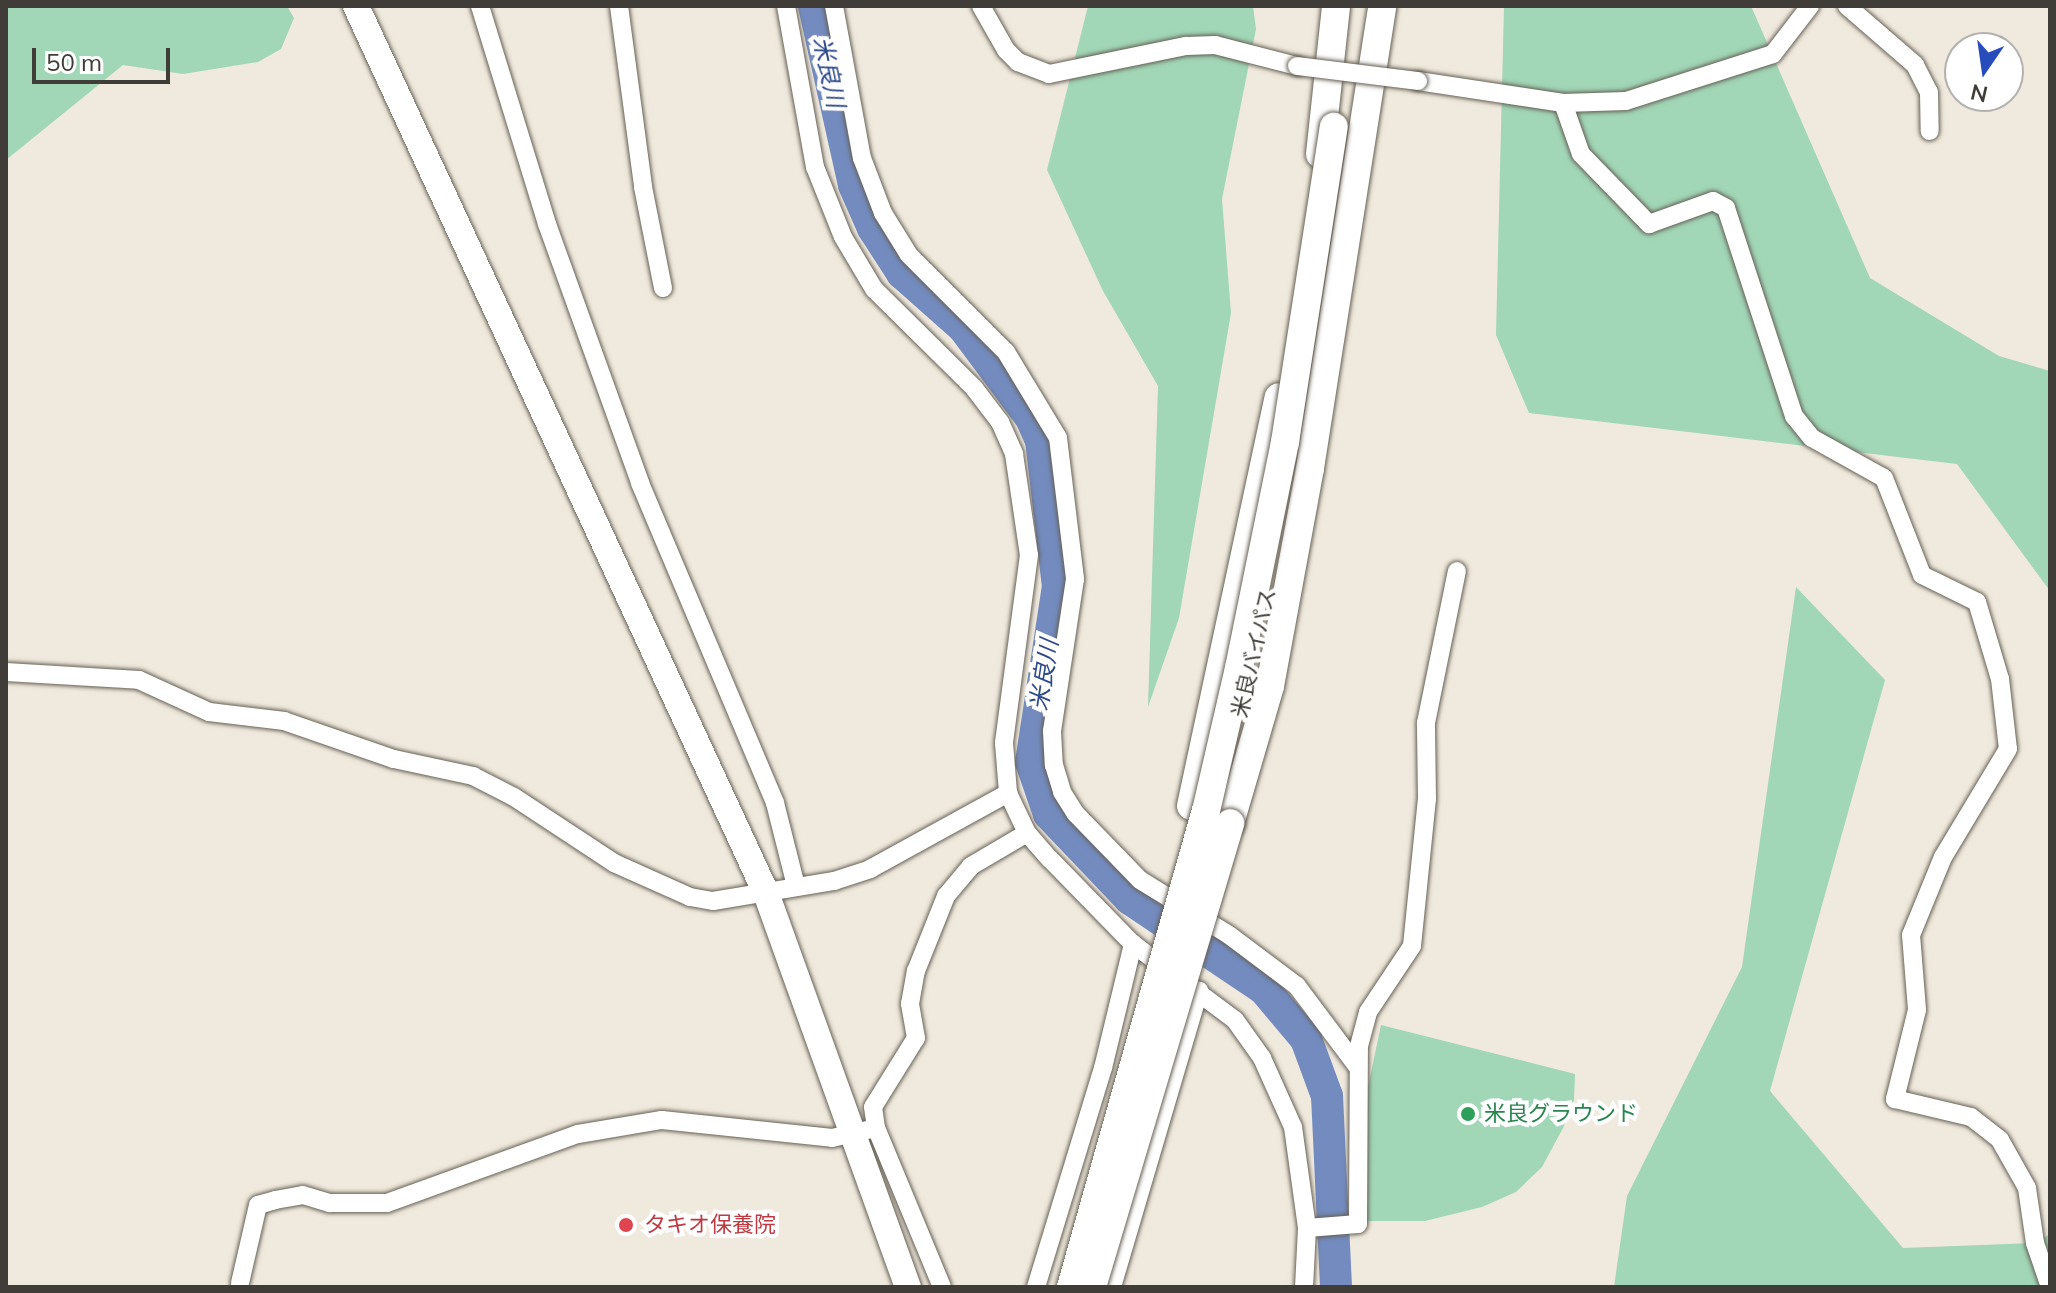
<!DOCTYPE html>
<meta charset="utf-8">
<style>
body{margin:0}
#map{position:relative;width:2056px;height:1293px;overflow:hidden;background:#f0e9dd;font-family:Mulish,"Noto Sans JP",sans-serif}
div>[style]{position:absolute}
.green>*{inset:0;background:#a1d6b7}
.river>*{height:32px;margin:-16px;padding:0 16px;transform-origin:16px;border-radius:16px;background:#738bbf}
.roads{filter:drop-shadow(0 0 2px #666055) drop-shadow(0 0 2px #666055)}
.street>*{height:18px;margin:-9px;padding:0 9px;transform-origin:9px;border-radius:9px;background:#fff}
.secondary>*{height:26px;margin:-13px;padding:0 13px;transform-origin:13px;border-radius:13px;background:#fff}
.primary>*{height:28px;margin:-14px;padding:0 14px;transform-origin:14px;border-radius:14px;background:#fff}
.bridges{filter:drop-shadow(0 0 2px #666055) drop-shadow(0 0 2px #666055)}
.street-bridge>*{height:18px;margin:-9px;padding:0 9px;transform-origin:9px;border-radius:9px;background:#fff}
.primary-bridge>*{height:28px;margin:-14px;padding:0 14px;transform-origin:14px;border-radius:14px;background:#fff}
.dots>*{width:22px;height:22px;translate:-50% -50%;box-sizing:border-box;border:4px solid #fff;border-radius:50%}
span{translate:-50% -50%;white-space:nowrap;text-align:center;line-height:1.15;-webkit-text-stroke:8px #fff;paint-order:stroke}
.street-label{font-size:22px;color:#403d38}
.leisure-label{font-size:22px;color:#27864d}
.left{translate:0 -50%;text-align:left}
.health-label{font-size:22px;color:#be3a42}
.water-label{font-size:24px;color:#2e4a8b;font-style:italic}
.frame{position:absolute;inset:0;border:8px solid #403d38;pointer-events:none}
.north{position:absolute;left:1944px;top:32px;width:80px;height:80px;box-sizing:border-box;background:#fff;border:2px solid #b3b1af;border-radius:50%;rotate:193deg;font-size:22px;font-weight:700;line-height:32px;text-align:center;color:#403d38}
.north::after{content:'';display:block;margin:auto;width:28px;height:36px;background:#284cbc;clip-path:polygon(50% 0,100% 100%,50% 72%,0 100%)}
.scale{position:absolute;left:32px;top:48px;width:138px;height:36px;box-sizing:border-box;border:4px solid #403d38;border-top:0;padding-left:10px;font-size:24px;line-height:28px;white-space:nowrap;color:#403d38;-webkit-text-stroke:6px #fff;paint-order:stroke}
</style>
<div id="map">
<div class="green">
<div style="clip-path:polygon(6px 6px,287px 6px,294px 18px,281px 49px,258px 62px,183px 74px,123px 65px,6px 160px)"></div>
<div style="clip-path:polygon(1088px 6px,1253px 6px,1256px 29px,1222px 199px,1231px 313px,1179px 618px,1148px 707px,1158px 386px,1103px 291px,1047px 170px)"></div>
<div style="clip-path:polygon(1504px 6px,1751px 6px,1870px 278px,1999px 356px,2050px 371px,2050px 591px,1957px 464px,1529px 413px,1496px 335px)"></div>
<div style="clip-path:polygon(1796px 587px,1885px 680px,1770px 1091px,1903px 1248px,2035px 1243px,2050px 1234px,2050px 1287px,1614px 1287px,1627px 1196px,1742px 967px)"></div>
<div style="clip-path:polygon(1381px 1025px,1575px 1074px,1574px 1100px,1563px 1128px,1542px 1167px,1516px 1192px,1482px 1207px,1425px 1221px,1367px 1221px,1368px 1087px)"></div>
</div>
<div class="river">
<div style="left:814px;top:6px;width:183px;rotate:77.4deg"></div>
<div style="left:854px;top:185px;width:47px;rotate:66.2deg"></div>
<div style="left:873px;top:228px;width:54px;rotate:57.2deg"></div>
<div style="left:902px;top:273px;width:81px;rotate:41.5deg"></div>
<div style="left:963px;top:327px;width:114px;rotate:53.2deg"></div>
<div style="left:1031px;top:418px;width:24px;rotate:66deg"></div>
<div style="left:1041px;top:440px;width:147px;rotate:83.4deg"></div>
<div style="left:1058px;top:586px;width:178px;rotate:98.7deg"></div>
<div style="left:1031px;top:762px;width:55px;rotate:70.9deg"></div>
<div style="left:1049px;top:814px;width:117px;rotate:46.4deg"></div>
<div style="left:1130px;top:899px;width:161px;rotate:33.9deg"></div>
<div style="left:1264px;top:989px;width:65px;rotate:50deg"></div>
<div style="left:1306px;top:1039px;width:61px;rotate:69.8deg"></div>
<div style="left:1327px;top:1096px;width:191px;rotate:87.3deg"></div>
</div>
<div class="roads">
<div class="street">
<div style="left:480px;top:6px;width:228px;rotate:72.9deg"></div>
<div style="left:547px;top:224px;width:275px;rotate:70.2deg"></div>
<div style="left:640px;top:483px;width:347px;rotate:67.1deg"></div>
<div style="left:775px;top:803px;width:86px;rotate:75.8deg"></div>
<div style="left:619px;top:6px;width:183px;rotate:82.4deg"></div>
<div style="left:643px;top:187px;width:103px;rotate:78.8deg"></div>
<div style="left:786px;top:6px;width:164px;rotate:79.8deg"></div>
<div style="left:815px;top:167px;width:75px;rotate:68.2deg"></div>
<div style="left:843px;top:237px;width:61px;rotate:59.2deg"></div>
<div style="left:874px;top:289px;width:141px;rotate:44.7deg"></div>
<div style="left:974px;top:388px;width:43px;rotate:52.6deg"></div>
<div style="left:1000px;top:422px;width:35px;rotate:66deg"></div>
<div style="left:1014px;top:454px;width:102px;rotate:81.6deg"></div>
<div style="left:1029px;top:555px;width:190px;rotate:97.6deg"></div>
<div style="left:1004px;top:743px;width:50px;rotate:85.4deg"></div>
<div style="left:1008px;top:793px;width:44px;rotate:64.6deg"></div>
<div style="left:1027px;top:833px;width:35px;rotate:49deg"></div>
<div style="left:1050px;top:859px;width:119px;rotate:45.7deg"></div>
<div style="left:1133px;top:944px;width:127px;rotate:36.7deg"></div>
<div style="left:1235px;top:1020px;width:47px;rotate:54.6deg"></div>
<div style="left:1262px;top:1058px;width:76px;rotate:65.8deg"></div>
<div style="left:1293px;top:1127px;width:102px;rotate:82.1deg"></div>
<div style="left:1307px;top:1228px;width:59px;rotate:92.9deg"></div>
<div style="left:834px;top:6px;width:155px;rotate:79.6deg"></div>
<div style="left:862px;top:158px;width:59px;rotate:69.1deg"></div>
<div style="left:883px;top:213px;width:49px;rotate:58.2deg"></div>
<div style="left:909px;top:255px;width:137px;rotate:45deg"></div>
<div style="left:1006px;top:352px;width:100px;rotate:58.8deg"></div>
<div style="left:1058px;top:438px;width:142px;rotate:83.1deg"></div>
<div style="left:1075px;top:579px;width:154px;rotate:98.6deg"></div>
<div style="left:1052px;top:731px;width:34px;rotate:87deg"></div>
<div style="left:1054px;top:765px;width:28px;rotate:73deg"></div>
<div style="left:1062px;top:792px;width:26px;rotate:58deg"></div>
<div style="left:1076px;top:814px;width:92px;rotate:45.9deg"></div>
<div style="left:1140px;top:880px;width:105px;rotate:31.7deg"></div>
<div style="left:1229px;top:935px;width:85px;rotate:36.9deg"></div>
<div style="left:1297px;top:986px;width:99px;rotate:53.2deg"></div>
<div style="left:981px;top:6px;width:51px;rotate:60.4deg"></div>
<div style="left:1006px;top:50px;width:17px;rotate:45deg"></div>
<div style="left:1018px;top:62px;width:33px;rotate:21deg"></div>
<div style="left:1049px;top:74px;width:140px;rotate:-11.6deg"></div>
<div style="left:1186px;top:46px;width:29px;rotate:-2deg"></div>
<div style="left:1215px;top:45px;width:85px;rotate:14.4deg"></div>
<div style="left:1847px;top:6px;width:90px;rotate:40.9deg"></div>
<div style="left:1915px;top:65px;width:30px;rotate:63deg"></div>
<div style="left:1929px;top:92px;width:39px;rotate:89deg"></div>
<div style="left:1418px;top:81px;width:147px;rotate:8.6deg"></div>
<div style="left:1563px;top:103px;width:54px;rotate:70.6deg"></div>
<div style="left:1581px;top:154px;width:98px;rotate:45.8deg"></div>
<div style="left:1649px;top:224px;width:68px;rotate:-19.8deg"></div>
<div style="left:1713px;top:201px;width:15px;rotate:28deg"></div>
<div style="left:1726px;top:208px;width:219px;rotate:71.9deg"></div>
<div style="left:1794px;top:416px;width:28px;rotate:51deg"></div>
<div style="left:1812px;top:438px;width:82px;rotate:29.1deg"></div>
<div style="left:1884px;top:478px;width:104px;rotate:68.6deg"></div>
<div style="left:1922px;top:575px;width:61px;rotate:26.1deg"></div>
<div style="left:1977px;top:602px;width:80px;rotate:73.4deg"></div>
<div style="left:2000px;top:679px;width:70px;rotate:83.5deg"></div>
<div style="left:2008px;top:749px;width:126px;rotate:121deg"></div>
<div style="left:1943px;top:857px;width:84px;rotate:112.3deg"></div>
<div style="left:1911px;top:935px;width:75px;rotate:85.4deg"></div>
<div style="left:1917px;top:1010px;width:92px;rotate:103.9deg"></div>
<div style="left:1895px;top:1099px;width:78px;rotate:13.3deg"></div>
<div style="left:1971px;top:1117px;width:37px;rotate:38deg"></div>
<div style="left:2000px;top:1140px;width:55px;rotate:60.6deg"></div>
<div style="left:2027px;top:1188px;width:56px;rotate:81.7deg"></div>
<div style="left:2035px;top:1243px;width:46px;rotate:71.2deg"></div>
<div style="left:1563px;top:103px;width:63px;rotate:-1.8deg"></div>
<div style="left:1626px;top:101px;width:154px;rotate:-17.7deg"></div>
<div style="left:1773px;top:54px;width:61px;rotate:-52.4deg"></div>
<div style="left:6px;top:672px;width:133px;rotate:3.4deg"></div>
<div style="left:139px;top:680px;width:77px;rotate:24.6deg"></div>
<div style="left:209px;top:712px;width:76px;rotate:6.8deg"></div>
<div style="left:284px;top:721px;width:116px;rotate:19.1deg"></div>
<div style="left:394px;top:759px;width:81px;rotate:12.1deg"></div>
<div style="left:473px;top:776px;width:46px;rotate:27.1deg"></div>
<div style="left:514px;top:797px;width:120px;rotate:33.4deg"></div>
<div style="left:614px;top:863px;width:83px;rotate:24.1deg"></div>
<div style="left:690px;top:897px;width:23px;rotate:10deg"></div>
<div style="left:713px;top:901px;width:123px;rotate:-9.4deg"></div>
<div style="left:834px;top:881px;width:38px;rotate:-18deg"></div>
<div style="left:870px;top:869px;width:158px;rotate:-28.8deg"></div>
<div style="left:1307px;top:1228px;width:51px;rotate:-4.5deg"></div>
<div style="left:1358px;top:1224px;width:178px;rotate:-89.7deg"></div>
<div style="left:1359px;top:1046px;width:35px;rotate:-75deg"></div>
<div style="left:1368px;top:1012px;width:79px;rotate:-56.3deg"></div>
<div style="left:1412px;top:946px;width:148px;rotate:-84.2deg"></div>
<div style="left:1427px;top:799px;width:76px;rotate:-90.8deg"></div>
<div style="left:1426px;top:723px;width:155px;rotate:-78.5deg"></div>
<div style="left:240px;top:1283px;width:80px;rotate:-77deg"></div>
<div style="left:258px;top:1205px;width:18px;rotate:-16deg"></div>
<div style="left:275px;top:1200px;width:28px;rotate:-10deg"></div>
<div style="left:303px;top:1195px;width:28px;rotate:17deg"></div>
<div style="left:330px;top:1203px;width:57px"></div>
<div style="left:387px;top:1203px;width:203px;rotate:-19.9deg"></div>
<div style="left:578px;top:1134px;width:85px;rotate:-9.5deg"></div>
<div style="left:662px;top:1120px;width:171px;rotate:6deg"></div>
<div style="left:832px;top:1138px;width:45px;rotate:-12.8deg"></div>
<div style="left:942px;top:1287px;width:172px;rotate:-112.5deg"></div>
<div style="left:876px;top:1128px;width:21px;rotate:-98deg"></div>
<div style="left:873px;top:1107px;width:81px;rotate:-58.1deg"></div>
<div style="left:916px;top:1038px;width:35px;rotate:-100deg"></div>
<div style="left:910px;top:1004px;width:34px;rotate:-80deg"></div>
<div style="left:916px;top:971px;width:81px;rotate:-68.2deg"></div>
<div style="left:946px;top:896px;width:39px;rotate:-50deg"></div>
<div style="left:971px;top:866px;width:65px;rotate:-30.5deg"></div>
<div style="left:1036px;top:1287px;width:229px;rotate:-73deg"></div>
<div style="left:1103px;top:1068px;width:128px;rotate:-76.4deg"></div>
<div style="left:1112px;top:1287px;width:309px;rotate:-73.6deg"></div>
</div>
<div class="secondary">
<div style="left:356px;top:6px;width:977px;rotate:65.19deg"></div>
<div style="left:766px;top:893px;width:419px;rotate:70.2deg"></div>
</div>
<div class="primary">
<div style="left:1320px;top:154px;width:149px;rotate:-83.8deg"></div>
<div style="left:1191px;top:806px;width:418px;rotate:-77.9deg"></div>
<div style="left:1230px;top:823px;width:143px;rotate:-73.7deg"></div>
<div style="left:1270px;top:686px;width:222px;rotate:-79.6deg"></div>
<div style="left:1310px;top:468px;width:468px;rotate:-81.1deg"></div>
</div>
</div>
<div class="bridges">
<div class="street-bridge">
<div style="left:1297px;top:66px;width:122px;rotate:7.1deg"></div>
</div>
<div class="primary-bridge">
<div style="left:1071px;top:1287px;width:495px;rotate:-74.2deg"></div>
<div style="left:1206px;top:811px;width:147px;rotate:-77deg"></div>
<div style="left:1239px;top:668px;width:231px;rotate:-78.5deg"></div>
<div style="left:1285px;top:442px;width:319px;rotate:-81.2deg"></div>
<div style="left:1092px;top:1287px;width:484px;rotate:-73.4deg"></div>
</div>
</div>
<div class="dots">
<div style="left:1468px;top:1114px;background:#2e9e5b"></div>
<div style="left:626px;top:1225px;background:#e0444e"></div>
</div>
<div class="street-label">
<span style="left:1254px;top:653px;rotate:-77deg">米良バイパス</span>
</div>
<div class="leisure-label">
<span class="left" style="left:1484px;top:1114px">米良グラウンド</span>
</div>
<div class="health-label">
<span class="left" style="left:644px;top:1225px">タキオ保養院</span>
</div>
<div class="water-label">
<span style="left:829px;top:72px;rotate:78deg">米良川</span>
<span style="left:1044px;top:675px;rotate:-81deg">米良川</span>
</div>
<div class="frame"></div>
<div class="north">N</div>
<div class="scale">50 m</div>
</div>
